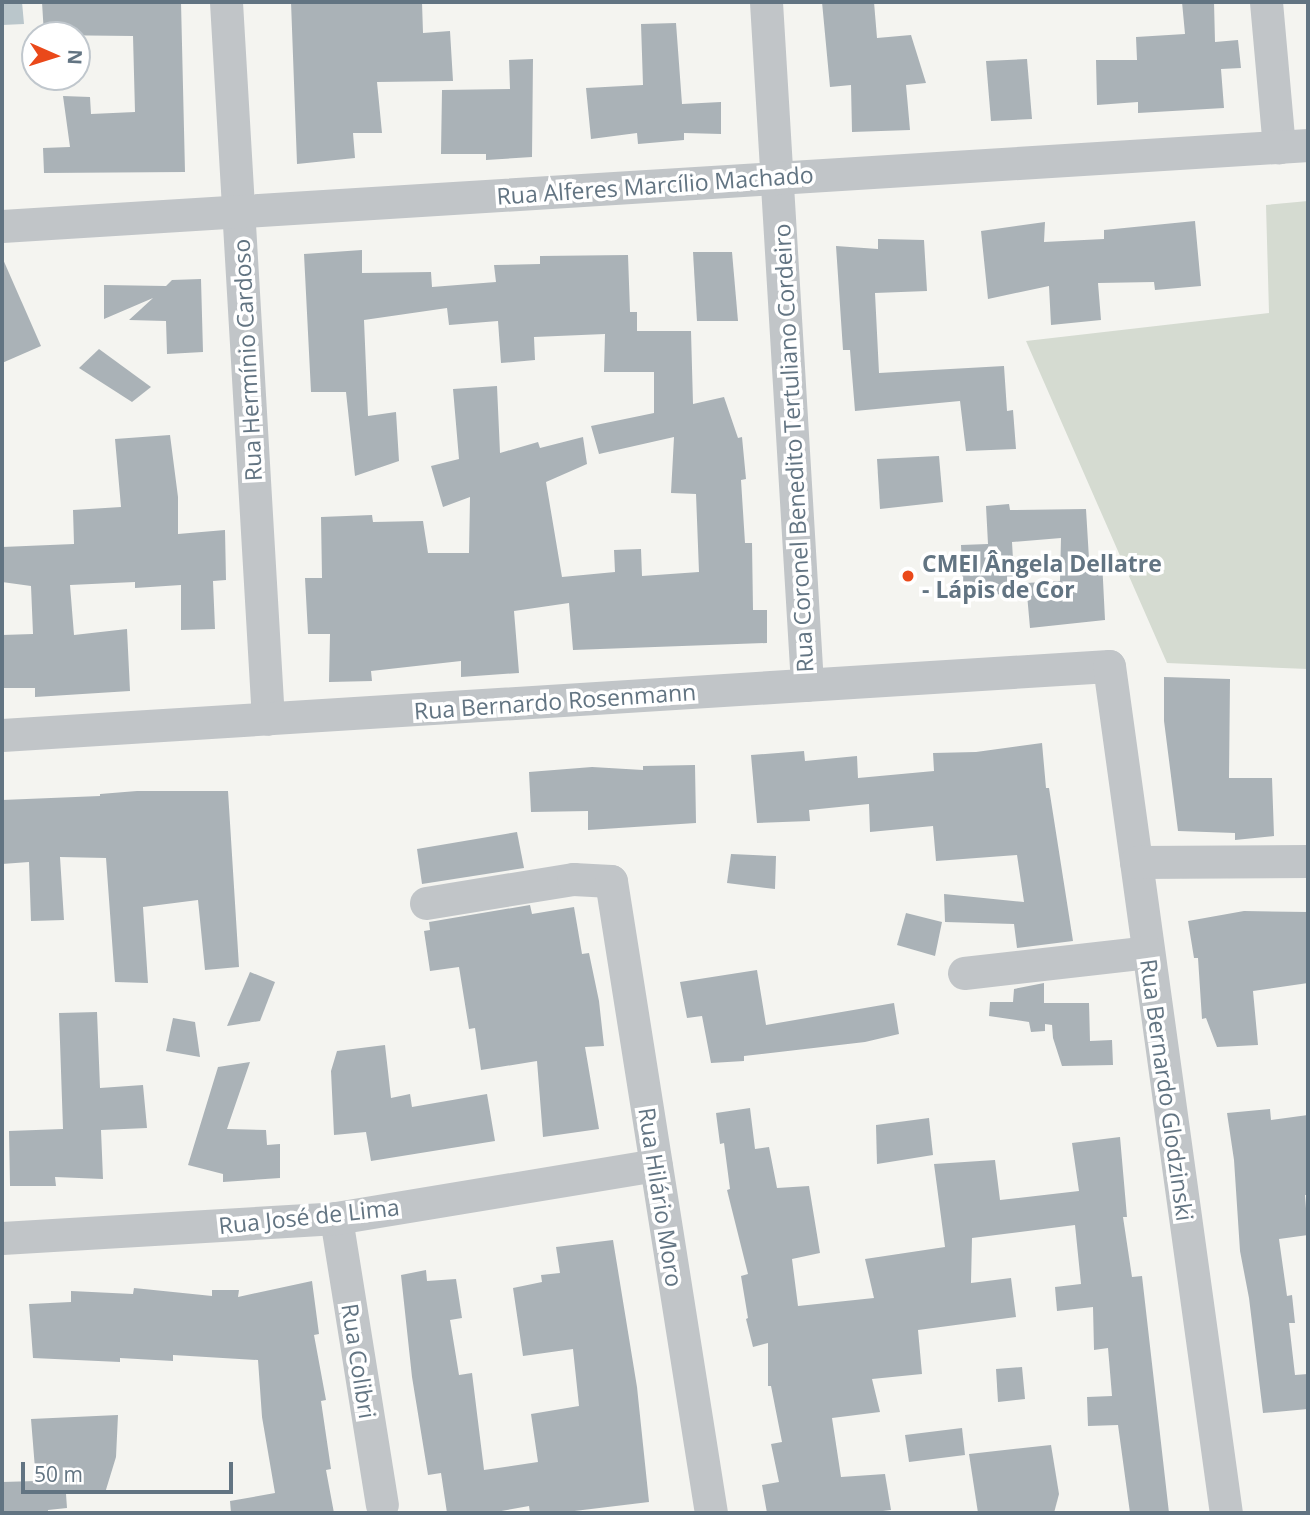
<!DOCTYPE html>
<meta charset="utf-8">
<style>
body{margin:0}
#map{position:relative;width:1310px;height:1515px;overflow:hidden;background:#f4f4f0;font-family:"Open Sans",sans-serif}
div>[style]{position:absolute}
.green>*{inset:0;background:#d5dbd1}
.water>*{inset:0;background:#bac6cb}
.building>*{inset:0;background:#aab2b7}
.minor>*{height:33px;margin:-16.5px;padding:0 16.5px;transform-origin:16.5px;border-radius:16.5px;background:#c1c5c8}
.dots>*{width:19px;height:19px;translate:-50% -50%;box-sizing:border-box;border:4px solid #fff;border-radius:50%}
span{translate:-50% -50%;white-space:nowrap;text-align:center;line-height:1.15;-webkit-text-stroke:7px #fff;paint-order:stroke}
.street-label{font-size:23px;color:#627482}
.poi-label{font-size:23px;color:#627482;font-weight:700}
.left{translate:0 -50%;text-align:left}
.frame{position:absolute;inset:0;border:4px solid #627482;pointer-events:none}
.north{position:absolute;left:21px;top:21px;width:70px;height:70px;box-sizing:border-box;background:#fff;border:2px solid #c0c7cd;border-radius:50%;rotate:93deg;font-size:19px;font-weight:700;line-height:28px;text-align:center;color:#627482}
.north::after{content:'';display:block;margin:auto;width:24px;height:32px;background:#ea491a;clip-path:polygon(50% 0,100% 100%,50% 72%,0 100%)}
.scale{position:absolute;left:21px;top:1462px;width:212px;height:32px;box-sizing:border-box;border:4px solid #627482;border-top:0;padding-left:9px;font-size:21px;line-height:24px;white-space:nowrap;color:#627482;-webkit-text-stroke:5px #fff;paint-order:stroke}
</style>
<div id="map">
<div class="green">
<div style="clip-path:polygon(1308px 201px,1308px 669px,1167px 663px,1026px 341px,1269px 313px,1266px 205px)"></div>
</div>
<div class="water">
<div style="clip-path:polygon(2px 2px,22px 2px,24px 24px,2px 25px)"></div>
</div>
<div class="building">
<div style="clip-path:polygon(42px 2px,181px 2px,185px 172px,44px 173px,43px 148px,70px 147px,63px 96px,90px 97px,91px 114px,135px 112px,133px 36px,44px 35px)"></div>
<div style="clip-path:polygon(291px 2px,422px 2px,423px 33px,450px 31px,453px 81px,377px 82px,382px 133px,353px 133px,355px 158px,297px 164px)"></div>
<div style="clip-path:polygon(822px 2px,874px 2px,877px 38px,911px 35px,926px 83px,906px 85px,910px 130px,852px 132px,851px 85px,830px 87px)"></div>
<div style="clip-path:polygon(1182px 2px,1214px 2px,1215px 42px,1238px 40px,1241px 68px,1221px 69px,1224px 108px,1138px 113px,1138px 102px,1097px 105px,1096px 60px,1137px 60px,1136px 37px,1185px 34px)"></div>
<div style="clip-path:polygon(676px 23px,682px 104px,721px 102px,721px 134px,684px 133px,684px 140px,638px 144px,637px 133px,591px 139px,586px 88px,643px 85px,641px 24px)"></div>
<div style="clip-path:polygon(533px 59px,532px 157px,486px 160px,486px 154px,441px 154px,442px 90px,510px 89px,509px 60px)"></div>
<div style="clip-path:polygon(1027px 59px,1032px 119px,991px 121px,986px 61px)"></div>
<div style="clip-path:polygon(1195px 221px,1201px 286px,1155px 290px,1154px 282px,1098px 283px,1101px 320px,1051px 325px,1049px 286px,988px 299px,981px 231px,1045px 222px,1044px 242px,1104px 239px,1104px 230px)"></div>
<div style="clip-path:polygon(878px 239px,924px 240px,927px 291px,875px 293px,879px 373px,1004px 366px,1007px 411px,1013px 410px,1016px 449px,966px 451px,960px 401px,855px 411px,850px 350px,843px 350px,836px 246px,878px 249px)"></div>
<div style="clip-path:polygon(362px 250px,362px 273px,431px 272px,432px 287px,496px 282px,494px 265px,540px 264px,540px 256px,628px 255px,630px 312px,637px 312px,637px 331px,691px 331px,693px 404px,724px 397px,738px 438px,742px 437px,746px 479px,741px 480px,745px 543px,752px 543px,753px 610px,767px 610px,767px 643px,573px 650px,569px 603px,514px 611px,519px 673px,461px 677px,461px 661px,371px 671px,372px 681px,329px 682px,330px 634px,308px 634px,305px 578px,322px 578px,321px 517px,372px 515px,373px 522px,423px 521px,428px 553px,469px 553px,470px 497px,443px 507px,431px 466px,459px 459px,453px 389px,497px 386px,500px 453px,538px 442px,540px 448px,583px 437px,587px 464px,546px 482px,562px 577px,615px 572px,614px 550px,641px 549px,642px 576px,699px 572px,696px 494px,671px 493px,674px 437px,599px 454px,591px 426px,654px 413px,654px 372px,604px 372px,605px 334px,534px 337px,535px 360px,501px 363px,498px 321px,449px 325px,447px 308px,364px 320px,368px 416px,396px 412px,399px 461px,355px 476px,346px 392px,311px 392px,304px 254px)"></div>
<div style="clip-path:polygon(693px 252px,732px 252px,738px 321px,697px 321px)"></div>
<div style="clip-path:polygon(2px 257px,41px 346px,2px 363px)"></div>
<div style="clip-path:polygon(201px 279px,203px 352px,167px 354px,166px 321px,129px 320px,153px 298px,104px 319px,104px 285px,166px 286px,172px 280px)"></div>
<div style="clip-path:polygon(99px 349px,151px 387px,132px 402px,79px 368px)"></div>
<div style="clip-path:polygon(170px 435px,178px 497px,178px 534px,225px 530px,226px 580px,213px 581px,215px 629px,181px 630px,181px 585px,135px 588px,135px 582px,70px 585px,74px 635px,127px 629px,130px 691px,35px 697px,35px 688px,2px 688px,2px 635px,33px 634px,31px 586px,2px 582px,2px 547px,74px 544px,73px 510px,121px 507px,115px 439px)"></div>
<div style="clip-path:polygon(939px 456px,943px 502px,880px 509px,877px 459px)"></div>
<div style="clip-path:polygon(1009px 504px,1010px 510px,1086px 509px,1089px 559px,1102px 560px,1105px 620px,1030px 628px,1026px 583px,1060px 581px,1061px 538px,1012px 542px,1015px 594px,963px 595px,961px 545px,988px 544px,986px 506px)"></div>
<div style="clip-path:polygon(1164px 677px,1230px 679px,1229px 778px,1272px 778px,1274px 836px,1235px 840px,1235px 833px,1178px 831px,1164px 721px)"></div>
<div style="clip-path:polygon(1042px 743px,1046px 788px,1049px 788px,1073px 941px,1017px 948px,1014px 924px,945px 922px,944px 894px,1024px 902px,1017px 855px,936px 861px,933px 826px,870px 832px,869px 804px,809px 810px,810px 821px,757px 823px,751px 755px,804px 751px,805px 761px,857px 756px,858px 778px,934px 771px,933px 753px,976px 752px)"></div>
<div style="clip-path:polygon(695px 765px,696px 823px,588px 830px,588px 811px,531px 812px,529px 772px,592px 767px,643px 770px,643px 766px)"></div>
<div style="clip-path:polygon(137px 791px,228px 791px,239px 967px,205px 970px,198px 900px,143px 907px,148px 983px,115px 982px,106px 858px,60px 857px,64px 920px,31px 921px,29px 862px,2px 864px,2px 800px,100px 796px,100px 794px)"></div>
<div style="clip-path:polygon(517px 832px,524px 868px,422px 884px,417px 849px)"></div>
<div style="clip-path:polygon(731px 854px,776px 856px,775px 889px,727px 883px)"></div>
<div style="clip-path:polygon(530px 905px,532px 914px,574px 907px,582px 954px,589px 953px,599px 1001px,604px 1046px,585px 1047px,599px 1129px,543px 1137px,537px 1061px,481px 1070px,475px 1028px,469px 1029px,459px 967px,430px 971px,424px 931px,430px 930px,429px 922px)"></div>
<div style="clip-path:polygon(1244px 911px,1308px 912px,1308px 983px,1253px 991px,1258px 1045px,1217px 1047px,1206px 1018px,1202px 1019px,1198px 958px,1194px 958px,1188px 921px)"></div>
<div style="clip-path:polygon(906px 913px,942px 922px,935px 956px,897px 945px)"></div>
<div style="clip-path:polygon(757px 970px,766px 1025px,894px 1003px,899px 1034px,865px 1042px,744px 1056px,744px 1061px,711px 1063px,702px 1016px,687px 1018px,680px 982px)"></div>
<div style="clip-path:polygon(250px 972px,275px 982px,260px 1021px,227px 1026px)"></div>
<div style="clip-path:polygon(1044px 983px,1044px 1003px,1089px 1003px,1090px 1041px,1112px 1040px,1113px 1065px,1062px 1066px,1053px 1038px,1052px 1025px,1045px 1024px,1045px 1031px,1031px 1032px,1029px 1022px,989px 1016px,990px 1002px,1013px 1002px,1014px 989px)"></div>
<div style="clip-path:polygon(97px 1012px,100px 1088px,143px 1085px,147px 1128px,101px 1130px,103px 1179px,55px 1177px,56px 1186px,10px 1186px,9px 1131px,63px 1129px,59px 1013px)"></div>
<div style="clip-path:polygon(173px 1018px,195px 1022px,200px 1057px,166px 1051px)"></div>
<div style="clip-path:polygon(385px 1045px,391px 1098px,410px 1094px,412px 1107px,487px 1094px,495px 1141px,371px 1161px,366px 1132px,334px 1135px,331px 1071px,337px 1051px)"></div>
<div style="clip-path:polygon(250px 1062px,227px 1129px,266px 1130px,267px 1145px,280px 1144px,280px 1178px,223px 1182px,223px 1174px,188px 1165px,218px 1067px)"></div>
<div style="clip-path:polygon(750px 1108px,755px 1149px,769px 1147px,777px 1188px,809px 1186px,820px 1253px,792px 1259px,798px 1306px,874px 1298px,865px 1259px,945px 1247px,934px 1164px,995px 1160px,1000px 1200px,1079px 1191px,1072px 1143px,1120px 1137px,1127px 1217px,1123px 1217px,1132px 1277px,1142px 1276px,1169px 1513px,1130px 1513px,1118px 1425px,1088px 1426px,1087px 1397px,1112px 1396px,1108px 1348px,1094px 1350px,1093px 1307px,1057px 1311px,1055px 1287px,1081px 1284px,1075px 1225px,972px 1238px,971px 1283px,1011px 1278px,1016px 1317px,918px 1330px,922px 1374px,872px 1379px,880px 1412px,832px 1418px,841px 1477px,885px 1474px,891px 1510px,867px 1513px,767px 1513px,762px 1485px,779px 1482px,771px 1444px,782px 1442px,771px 1386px,768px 1386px,768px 1343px,753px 1347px,746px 1319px,748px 1318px,741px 1276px,748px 1274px,727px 1190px,730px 1189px,724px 1143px,720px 1144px,716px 1113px)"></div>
<div style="clip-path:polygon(1270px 1109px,1271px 1120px,1308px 1115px,1308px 1195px,1305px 1195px,1308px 1235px,1279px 1239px,1287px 1296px,1292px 1295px,1295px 1323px,1289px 1323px,1295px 1375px,1308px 1374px,1308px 1409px,1263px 1413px,1249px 1298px,1240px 1251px,1234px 1160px,1227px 1113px)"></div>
<div style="clip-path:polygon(929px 1118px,933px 1155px,877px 1164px,876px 1125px)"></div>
<div style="clip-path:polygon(613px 1240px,637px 1387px,649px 1502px,558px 1513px,530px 1513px,529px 1506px,490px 1513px,447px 1513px,441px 1473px,428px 1475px,412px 1377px,401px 1275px,426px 1270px,427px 1281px,456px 1279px,462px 1318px,450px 1320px,459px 1375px,472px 1373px,484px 1470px,538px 1462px,531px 1414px,579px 1406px,573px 1349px,523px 1356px,513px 1288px,542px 1282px,541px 1275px,560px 1273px,556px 1247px)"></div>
<div style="clip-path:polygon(312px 1281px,319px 1334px,314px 1335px,326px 1400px,321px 1401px,331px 1469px,326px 1470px,334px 1513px,231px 1513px,230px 1501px,275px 1493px,262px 1417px,258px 1360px,173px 1355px,173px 1361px,120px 1358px,120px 1362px,33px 1358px,29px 1304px,71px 1302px,71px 1291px,133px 1294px,134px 1288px,212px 1296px,212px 1290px,239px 1290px,238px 1297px)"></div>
<div style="clip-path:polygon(1022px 1367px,1025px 1399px,998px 1402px,996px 1369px)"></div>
<div style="clip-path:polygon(118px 1415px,116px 1457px,105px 1493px,66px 1494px,67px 1508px,48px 1510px,48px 1513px,2px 1513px,2px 1482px,36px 1481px,31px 1419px)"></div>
<div style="clip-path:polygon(962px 1428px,965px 1455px,909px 1462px,905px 1435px)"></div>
<div style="clip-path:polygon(1051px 1445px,1059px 1494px,1054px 1513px,978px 1513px,969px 1454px)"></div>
</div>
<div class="minor">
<div style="left:226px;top:2px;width:718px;rotate:86.65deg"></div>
<div style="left:766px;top:2px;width:684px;rotate:86.56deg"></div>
<div style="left:1266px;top:2px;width:146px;rotate:84.9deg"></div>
<div style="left:2px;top:226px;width:1309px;rotate:-3.55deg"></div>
<div style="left:2px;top:735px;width:1109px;rotate:-3.57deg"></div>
<div style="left:1109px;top:666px;width:855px;rotate:82.14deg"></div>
<div style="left:1136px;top:862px;width:172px;rotate:-0.3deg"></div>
<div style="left:426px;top:903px;width:149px;rotate:-9.3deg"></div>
<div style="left:573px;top:879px;width:38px;rotate:3deg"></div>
<div style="left:611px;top:881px;width:640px;rotate:81.01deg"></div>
<div style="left:964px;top:973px;width:185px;rotate:-6.5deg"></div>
<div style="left:336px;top:1218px;width:290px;rotate:80.9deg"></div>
<div style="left:2px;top:1238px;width:335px;rotate:-3.4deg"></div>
<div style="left:336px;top:1218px;width:324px;rotate:-9.4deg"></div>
</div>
<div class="dots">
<div style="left:908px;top:576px;background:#ea491a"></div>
</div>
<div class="street-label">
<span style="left:655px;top:185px;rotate:-4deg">Rua Alferes Marcílio Machado</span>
<span style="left:247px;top:360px;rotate:-93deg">Rua Hermínio Cardoso</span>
<span style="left:793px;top:448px;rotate:-93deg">Rua Coronel Benedito Tertuliano Cordeiro</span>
<span style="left:555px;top:701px;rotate:-4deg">Rua Bernardo Rosenmann</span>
<span style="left:1167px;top:1090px;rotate:82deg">Rua Bernardo Glodzinski</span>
<span style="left:661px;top:1197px;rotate:81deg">Rua Hilário Moro</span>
<span style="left:309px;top:1216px;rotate:-6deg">Rua José de Lima</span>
<span style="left:359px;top:1361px;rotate:81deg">Rua Colibri</span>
</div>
<div class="poi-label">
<span class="left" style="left:922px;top:576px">CMEI Ângela Dellatre<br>- Lápis de Cor</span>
</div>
<div class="frame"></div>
<div class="north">N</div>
<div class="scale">50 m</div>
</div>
